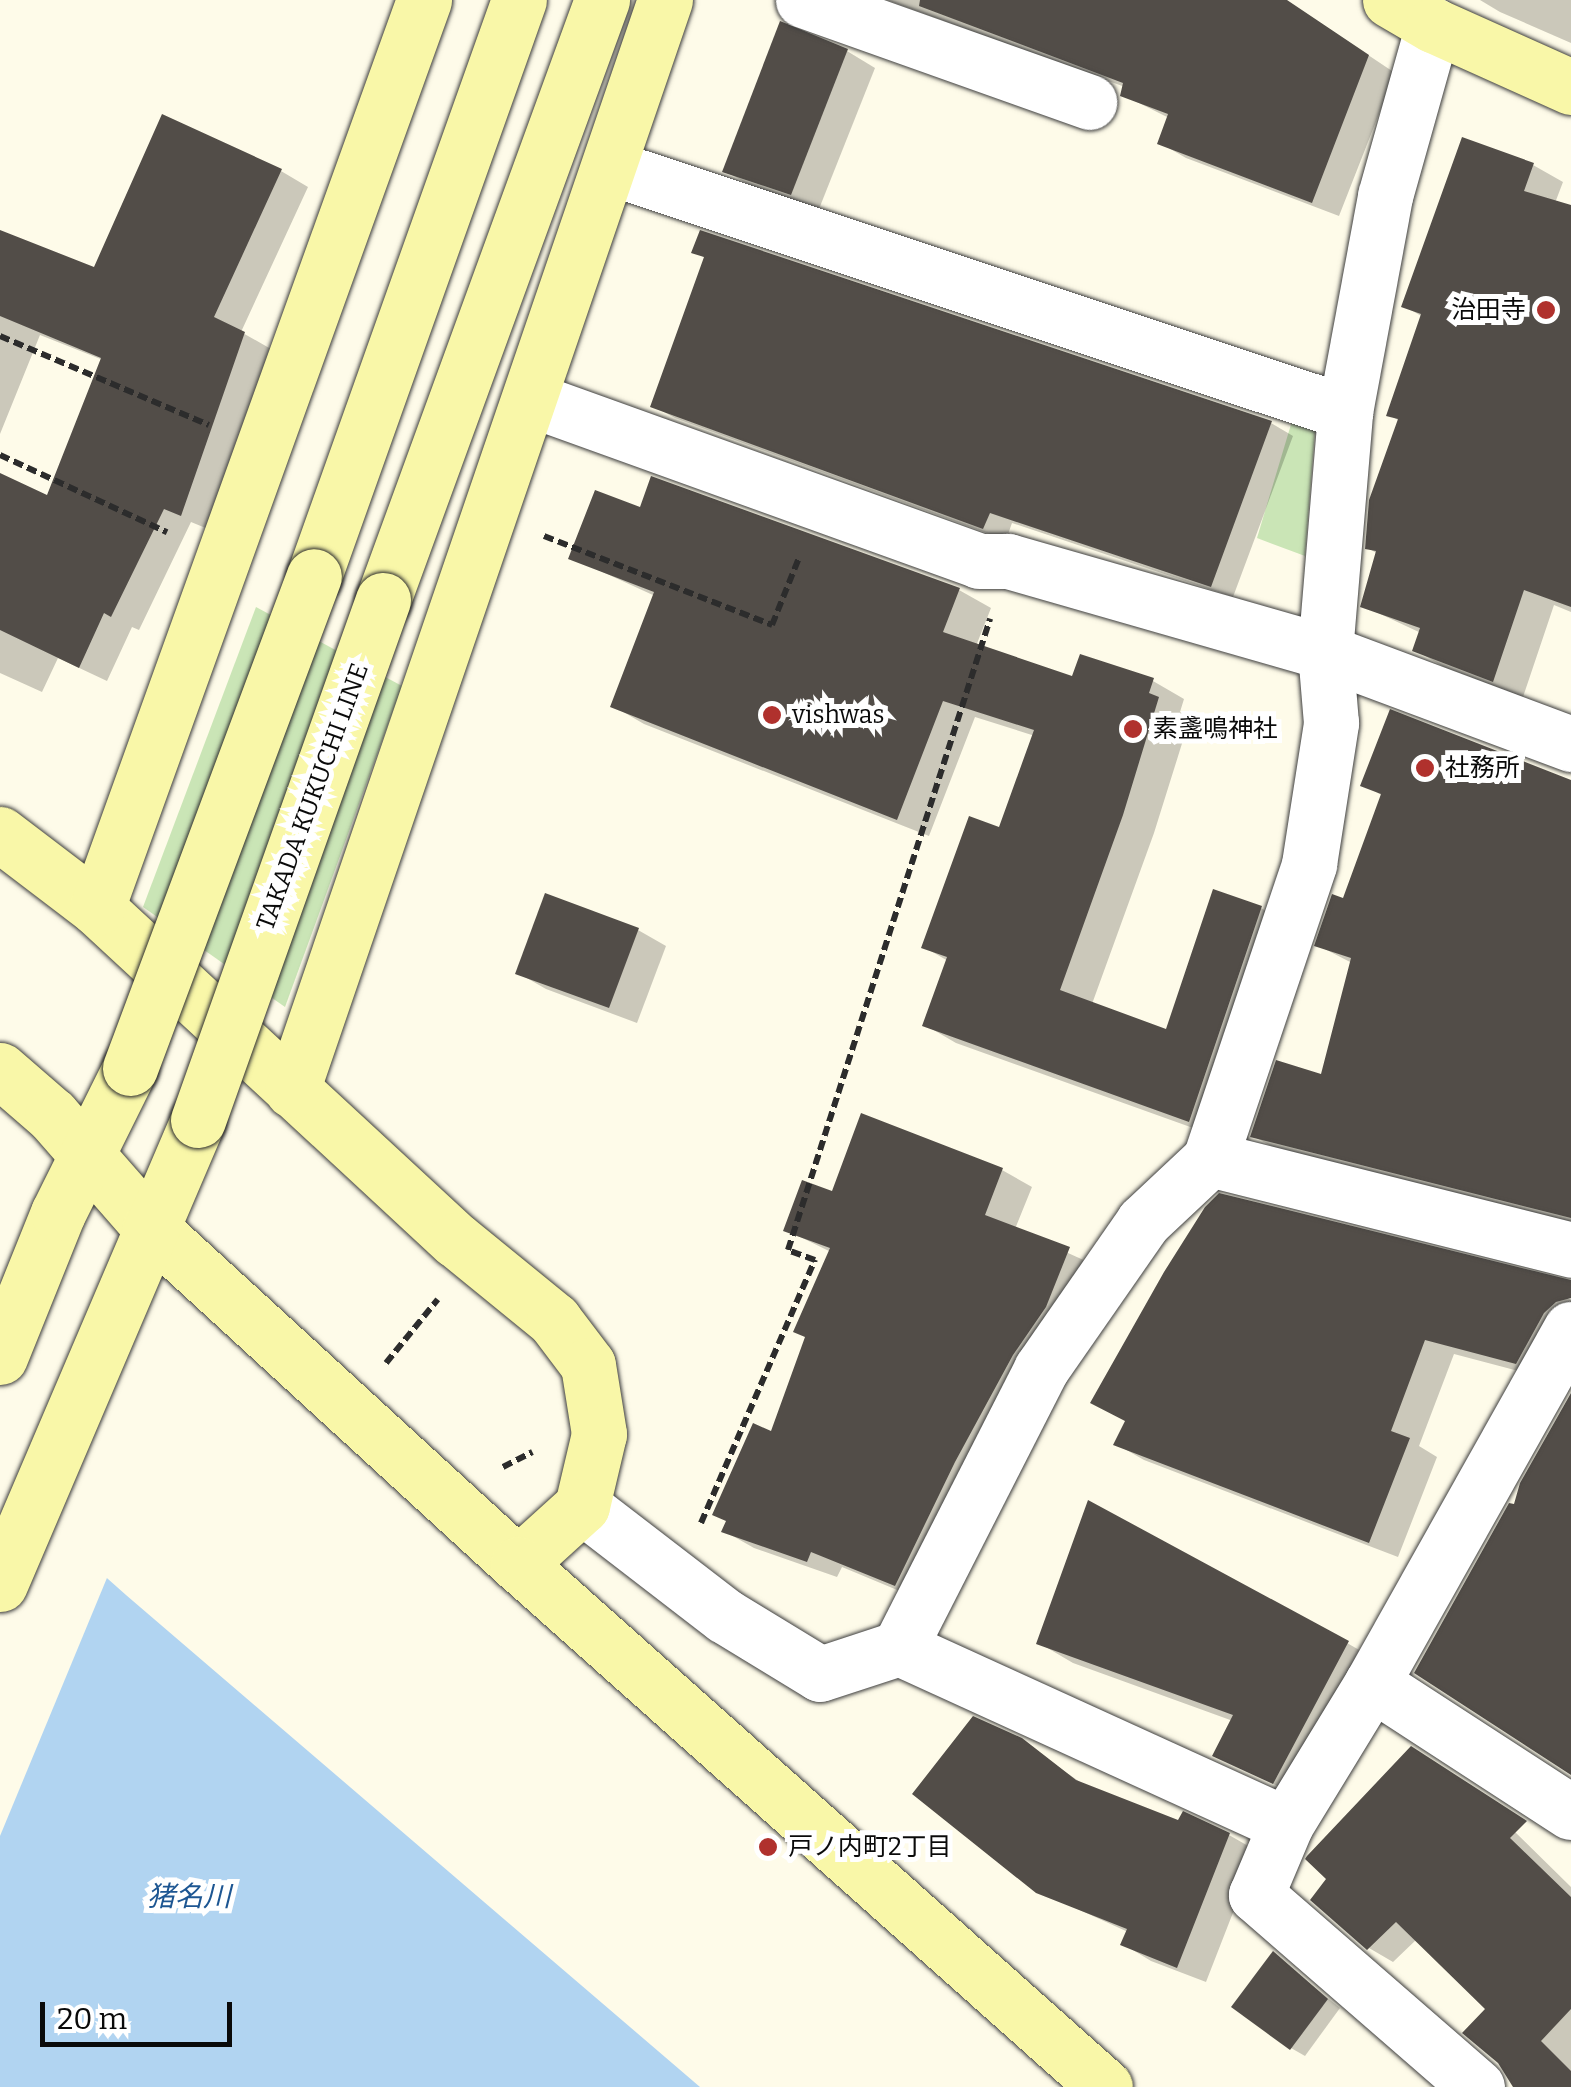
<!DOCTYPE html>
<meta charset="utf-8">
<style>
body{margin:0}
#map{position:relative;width:1571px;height:2087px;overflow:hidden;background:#fefbe9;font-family:Bitter,"Noto Sans JP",serif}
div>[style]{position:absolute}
.green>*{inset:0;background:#cae5b6}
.water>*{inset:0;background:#b1d4f1}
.pier>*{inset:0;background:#fefbe9}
.shadow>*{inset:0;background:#0003}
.building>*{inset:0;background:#524d48}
.path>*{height:6px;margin-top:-3px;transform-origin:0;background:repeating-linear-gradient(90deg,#2c2c2c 0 10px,transparent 0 15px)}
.roads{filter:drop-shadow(0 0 2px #3d3d3d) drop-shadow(0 0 2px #3d3d3d)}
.street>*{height:55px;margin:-27.5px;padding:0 27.5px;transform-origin:27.5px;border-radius:27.5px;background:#fff}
.secondary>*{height:55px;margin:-27.5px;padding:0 27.5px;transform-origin:27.5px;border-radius:27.5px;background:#f9f7a8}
.bridges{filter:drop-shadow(0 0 2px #2c2c2c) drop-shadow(0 0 2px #2c2c2c)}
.secondary-bridge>*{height:55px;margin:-27.5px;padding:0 27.5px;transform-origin:27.5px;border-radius:27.5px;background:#f9f7a8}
.dots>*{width:28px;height:28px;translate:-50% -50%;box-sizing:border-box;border:5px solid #fff;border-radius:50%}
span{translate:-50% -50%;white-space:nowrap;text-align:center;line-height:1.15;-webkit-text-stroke:10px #fff;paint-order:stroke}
.poi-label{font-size:25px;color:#0a0a0a}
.right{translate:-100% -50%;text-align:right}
.left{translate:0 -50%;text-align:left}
.street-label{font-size:25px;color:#0a0a0a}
.water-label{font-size:28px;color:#1d5692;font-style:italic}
.scale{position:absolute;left:40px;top:2002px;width:192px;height:45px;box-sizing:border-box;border:5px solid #0a0a0a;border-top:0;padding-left:12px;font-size:30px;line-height:35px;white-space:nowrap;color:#0a0a0a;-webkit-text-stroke:8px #fff;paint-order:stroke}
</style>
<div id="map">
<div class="green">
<div style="clip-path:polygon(1295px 411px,1316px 419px,1305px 556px,1257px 538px)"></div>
<div style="clip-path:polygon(256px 607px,402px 686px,285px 1007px,143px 907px)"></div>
</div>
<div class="water">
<div style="clip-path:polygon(0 1483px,126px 1595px,700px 2087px,0 2087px)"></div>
</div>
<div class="pier">
<div style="clip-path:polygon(0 1478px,109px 1573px,0 1836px)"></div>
</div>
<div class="shadow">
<div style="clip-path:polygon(887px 0,1286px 0,1395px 73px,1339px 216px,1186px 158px,1160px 143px,1169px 118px,1123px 95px,1125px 87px)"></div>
<div style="clip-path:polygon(1480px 0,1571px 0,1571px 43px,1500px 12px)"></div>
<div style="clip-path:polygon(847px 51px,875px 68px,819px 209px,753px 187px,725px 171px)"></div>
<div style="clip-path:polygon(1533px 165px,1563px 182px,1555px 203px,1571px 208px,1571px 612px,1554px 605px,1523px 697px,1444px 667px,1415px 650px,1421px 633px,1363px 606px,1378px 554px,1368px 548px,1400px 421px,1389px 415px,1423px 317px,1404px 306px)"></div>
<div style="clip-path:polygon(281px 171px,308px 187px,241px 332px,271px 349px,208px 529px,191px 522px,139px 630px,132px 627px,107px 681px,58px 658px,42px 692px,0 673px,0 475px,48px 498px,103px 360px,40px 335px,0 434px,0 233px,95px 271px)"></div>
<div style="clip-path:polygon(701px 233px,1271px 423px,1293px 436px,1233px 597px,1012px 523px,1006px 540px,675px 418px,653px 406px,706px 258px,694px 252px)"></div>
<div style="clip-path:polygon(641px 510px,959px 590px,991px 608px,976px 646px,1073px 680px,1153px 681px,1184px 699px,1180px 712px,1190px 718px,1154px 833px,1092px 1004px,1168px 1032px,1261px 908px,1292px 926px,1221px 1138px,956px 1043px,925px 1025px,948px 961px,924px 947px,1000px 830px,1035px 736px,975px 717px,929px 836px,644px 724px,613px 706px,655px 596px,572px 558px)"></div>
<div style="clip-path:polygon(1571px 783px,1571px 1225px,1282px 1152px,1253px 1136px,1323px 1077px,1352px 963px,1317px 945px,1345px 902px,1383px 796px,1364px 785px)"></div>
<div style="clip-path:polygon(638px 930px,666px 946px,637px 1023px,546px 989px,518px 973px)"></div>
<div style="clip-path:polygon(1002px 1170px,1032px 1187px,1015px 1229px,1099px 1267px,926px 1602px,842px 1567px,837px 1577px,754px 1548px,724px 1531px,772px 1435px,808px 1337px,831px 1252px,786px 1230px,834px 1195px)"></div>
<div style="clip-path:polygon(1571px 1283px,1571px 1295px,1560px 1294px,1571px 1300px,1571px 1337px,1545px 1378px,1454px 1354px,1419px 1446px,1437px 1457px,1398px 1557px,1144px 1460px,1116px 1444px)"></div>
<div style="clip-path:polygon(1039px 1643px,1347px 1643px,1382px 1663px,1308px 1801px,1215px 1755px,1233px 1721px,1073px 1663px)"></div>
<div style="clip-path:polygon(1021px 1741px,1090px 1789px,1179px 1823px,1229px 1835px,1257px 1851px,1206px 1982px,1151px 1961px,1123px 1944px,1128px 1932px,1038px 1891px)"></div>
<div style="clip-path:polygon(1461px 1779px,1571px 1887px,1571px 2087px,1515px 2087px,1489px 2009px,1417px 1939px,1393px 1962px,1369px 1948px)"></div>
<div style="clip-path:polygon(1273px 1954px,1340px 2008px,1305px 2056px,1291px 2048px)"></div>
</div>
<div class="building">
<div style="clip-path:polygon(920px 0,1287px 0,1369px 55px,1312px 203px,1157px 144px,1168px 114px,1120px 96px,1123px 83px,919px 6px)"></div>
<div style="clip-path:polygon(780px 21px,848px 49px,791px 195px,722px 172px)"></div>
<div style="clip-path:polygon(162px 114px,282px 169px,214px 317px,245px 332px,181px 516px,164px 509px,111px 617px,104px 613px,79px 668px,0 630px,0 473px,47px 495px,101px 358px,0 316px,0 230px,94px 267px)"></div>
<div style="clip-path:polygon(1462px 137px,1534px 163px,1524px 191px,1571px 205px,1571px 607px,1524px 590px,1493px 682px,1412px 651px,1420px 628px,1360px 607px,1376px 551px,1365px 549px,1369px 500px,1398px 419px,1386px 416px,1421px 314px,1401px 307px)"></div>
<div style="clip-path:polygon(700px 230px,1272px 421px,1211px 587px,990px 513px,983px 529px,650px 407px,704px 257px,691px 253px)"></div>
<div style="clip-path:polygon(651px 476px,960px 588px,943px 632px,1072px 676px,1080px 654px,1154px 678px,1149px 693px,1159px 697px,1123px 815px,1060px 990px,1166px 1029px,1213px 889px,1262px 906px,1189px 1122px,922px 1026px,947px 957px,921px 948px,969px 816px,999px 827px,1034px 730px,943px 701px,897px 820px,610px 707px,654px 592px,568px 559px,595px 490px,640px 507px)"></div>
<div style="clip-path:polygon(1390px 709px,1571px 780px,1571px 1218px,1250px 1137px,1276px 1060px,1321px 1074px,1351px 958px,1314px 946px,1332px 894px,1343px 898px,1381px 794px,1360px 786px)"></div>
<div style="clip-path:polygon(545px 893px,639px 928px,609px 1008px,515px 974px)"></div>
<div style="clip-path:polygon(861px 1113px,1003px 1168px,985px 1215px,1070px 1247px,1046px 1307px,1013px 1355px,955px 1462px,895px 1586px,811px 1552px,807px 1562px,721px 1532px,726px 1521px,712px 1515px,753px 1423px,771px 1431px,805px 1337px,793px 1332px,830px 1248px,783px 1231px,802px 1180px,832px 1191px)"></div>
<div style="clip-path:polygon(1219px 1193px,1571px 1280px,1571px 1298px,1556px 1302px,1544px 1313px,1516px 1364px,1425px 1340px,1391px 1431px,1410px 1438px,1369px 1543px,1113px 1445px,1125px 1421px,1090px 1403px,1164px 1272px,1205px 1207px)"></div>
<div style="clip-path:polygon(1571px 1393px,1571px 1775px,1414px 1673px,1509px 1503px,1514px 1504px,1520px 1483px)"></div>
<div style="clip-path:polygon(1088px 1500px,1349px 1641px,1273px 1784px,1212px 1756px,1233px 1715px,1036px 1644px)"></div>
<div style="clip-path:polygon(973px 1716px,1022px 1738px,1076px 1780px,1178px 1820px,1183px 1811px,1230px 1833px,1177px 1968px,1120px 1945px,1127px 1929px,1036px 1893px,912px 1794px)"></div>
<div style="clip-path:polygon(1411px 1746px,1527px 1821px,1510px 1838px,1571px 1897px,1571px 2009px,1541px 2041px,1571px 2071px,1571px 2087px,1513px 2087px,1498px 2063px,1462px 2033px,1485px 2009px,1396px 1922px,1367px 1950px,1310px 1900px,1326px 1879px,1305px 1859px,1307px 1856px)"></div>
<div style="clip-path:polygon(1273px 1951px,1328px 1999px,1290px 2050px,1231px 2007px)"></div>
</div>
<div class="path">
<div style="left:0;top:336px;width:227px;rotate:23.1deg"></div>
<div style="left:0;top:455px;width:184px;rotate:24.8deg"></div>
<div style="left:544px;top:536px;width:245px;rotate:21.3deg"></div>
<div style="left:772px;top:625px;width:72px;rotate:-68.1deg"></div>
<div style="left:386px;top:1363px;width:82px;rotate:-50.9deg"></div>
<div style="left:503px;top:1467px;width:33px;rotate:-27deg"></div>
<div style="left:701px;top:1523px;width:287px;rotate:-66.6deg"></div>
<div style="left:815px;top:1260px;width:29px;rotate:-160deg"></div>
<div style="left:788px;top:1250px;width:663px;rotate:-72.25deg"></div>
</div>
<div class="roads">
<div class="street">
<div style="left:803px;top:0;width:304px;rotate:19.6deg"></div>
<div style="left:609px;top:167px;width:776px;rotate:18.41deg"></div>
<div style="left:530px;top:399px;width:477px;rotate:19.8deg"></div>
<div style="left:979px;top:561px;width:29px"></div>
<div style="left:1008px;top:561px;width:330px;rotate:16deg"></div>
<div style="left:1325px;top:652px;width:263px;rotate:20.5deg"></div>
<div style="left:1210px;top:1159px;width:311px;rotate:-71.4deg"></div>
<div style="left:1309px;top:864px;width:143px;rotate:-81.1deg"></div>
<div style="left:1331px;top:723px;width:71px;rotate:-94.8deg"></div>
<div style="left:1325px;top:652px;width:241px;rotate:-85.2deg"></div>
<div style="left:1345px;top:412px;width:220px;rotate:-79.5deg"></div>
<div style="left:1385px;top:196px;width:178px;rotate:-74.3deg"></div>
<div style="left:582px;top:1506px;width:180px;rotate:37.6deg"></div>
<div style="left:725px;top:1616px;width:111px;rotate:31.4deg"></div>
<div style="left:820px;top:1674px;width:83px;rotate:-18.2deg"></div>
<div style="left:899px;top:1648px;width:313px;rotate:-63deg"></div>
<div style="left:1041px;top:1369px;width:179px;rotate:-55.2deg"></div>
<div style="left:1143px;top:1222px;width:92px;rotate:-43.2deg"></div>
<div style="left:1210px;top:1159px;width:372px;rotate:14.1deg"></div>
<div style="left:899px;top:1648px;width:425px;rotate:24.5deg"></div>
<div style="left:1372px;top:1683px;width:406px;rotate:-60.7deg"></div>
<div style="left:1477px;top:2087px;width:293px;rotate:-139deg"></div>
<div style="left:1256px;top:1895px;width:77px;rotate:-67.1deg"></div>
<div style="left:1286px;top:1824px;width:165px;rotate:-58.6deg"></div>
<div style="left:1372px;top:1683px;width:237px;rotate:33deg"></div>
</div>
<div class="secondary">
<div style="left:1390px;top:0;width:50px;rotate:30.2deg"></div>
<div style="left:1433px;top:25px;width:151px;rotate:24.2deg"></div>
<div style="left:314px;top:576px;width:611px;rotate:-70.41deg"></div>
<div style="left:383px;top:600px;width:639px;rotate:-69.95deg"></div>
<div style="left:0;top:834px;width:122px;rotate:37.3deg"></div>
<div style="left:97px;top:908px;width:489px;rotate:42.8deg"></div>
<div style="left:456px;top:1240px;width:127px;rotate:39.2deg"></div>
<div style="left:554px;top:1320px;width:56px;rotate:52.9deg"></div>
<div style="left:588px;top:1365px;width:70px;rotate:80.9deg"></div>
<div style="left:599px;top:1434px;width:74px;rotate:103.3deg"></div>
<div style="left:582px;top:1506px;width:86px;rotate:137.8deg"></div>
<div style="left:97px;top:908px;width:965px;rotate:-70.19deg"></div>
<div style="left:0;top:1070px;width:69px;rotate:40.9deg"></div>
<div style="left:52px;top:1115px;width:149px;rotate:48.8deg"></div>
<div style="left:150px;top:1227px;width:499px;rotate:42.5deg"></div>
<div style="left:518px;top:1564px;width:786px;rotate:41.7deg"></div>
<div style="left:292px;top:1090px;width:1152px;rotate:-71.11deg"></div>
<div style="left:0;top:1357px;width:155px;rotate:-68.1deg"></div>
<div style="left:58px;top:1213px;width:162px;rotate:-63.6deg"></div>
<div style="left:0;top:1584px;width:504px;rotate:-66.89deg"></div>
</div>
</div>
<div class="bridges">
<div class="secondary-bridge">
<div style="left:130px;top:1068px;width:525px;rotate:-69.5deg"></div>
<div style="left:198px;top:1120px;width:552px;rotate:-70.42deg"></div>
</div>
</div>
<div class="dots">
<div style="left:1546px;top:310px;background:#b0312d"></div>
<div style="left:772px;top:715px;background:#b0312d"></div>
<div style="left:1133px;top:729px;background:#b0312d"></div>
<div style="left:1425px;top:768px;background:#b0312d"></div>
<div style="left:768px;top:1847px;background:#b0312d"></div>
</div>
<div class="poi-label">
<span class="right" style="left:1526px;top:310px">治田寺</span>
<span class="left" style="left:792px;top:715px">vishwas</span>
<span class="left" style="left:1153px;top:729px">素盞鳴神社</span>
<span class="left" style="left:1445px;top:768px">社務所</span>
<span class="left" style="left:788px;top:1847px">戸ノ内町2丁目</span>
</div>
<div class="street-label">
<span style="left:313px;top:797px;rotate:-70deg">TAKADA KUKUCHI LINE</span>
</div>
<div class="water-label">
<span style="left:189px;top:1897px">猪名川</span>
</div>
<div class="scale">20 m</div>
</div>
